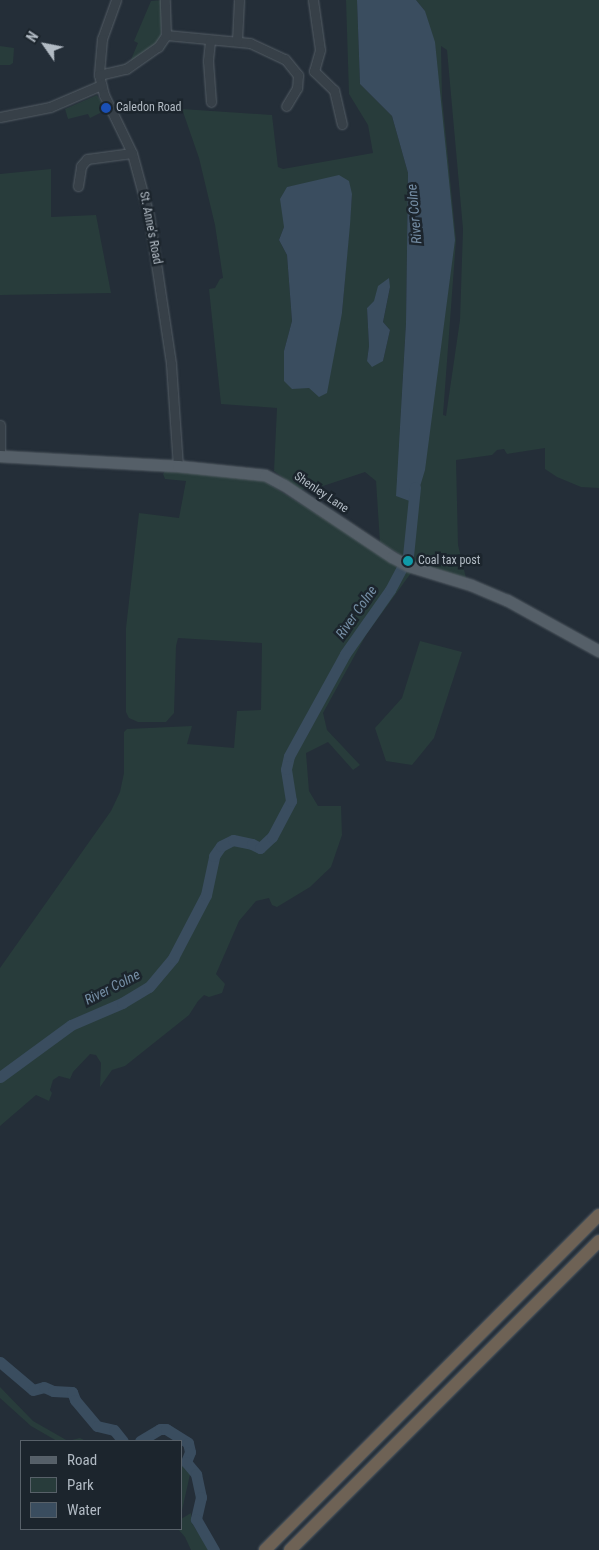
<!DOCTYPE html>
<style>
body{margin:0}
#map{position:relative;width:599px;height:1550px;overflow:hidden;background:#242e38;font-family:"Roboto Condensed",sans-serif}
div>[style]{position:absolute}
.green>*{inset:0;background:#283c3b}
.water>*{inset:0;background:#3a4d5f}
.river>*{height:11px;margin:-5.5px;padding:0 5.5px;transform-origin:5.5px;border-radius:5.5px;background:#3a4d5f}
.roads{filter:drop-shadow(0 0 1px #555e66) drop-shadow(0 0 1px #555e66)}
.minor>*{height:9px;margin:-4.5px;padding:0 4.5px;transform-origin:4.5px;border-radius:4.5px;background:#374048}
.major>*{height:11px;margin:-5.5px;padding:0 5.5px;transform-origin:5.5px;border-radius:5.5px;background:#555f68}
.highway>*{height:12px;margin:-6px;padding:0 6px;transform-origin:6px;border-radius:6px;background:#6e6255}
.dots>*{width:14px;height:14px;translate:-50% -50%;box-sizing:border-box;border:2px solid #1c252d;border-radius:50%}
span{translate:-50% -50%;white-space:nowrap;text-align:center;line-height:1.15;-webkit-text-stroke:5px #1c252d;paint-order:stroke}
.poi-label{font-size:12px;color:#b2bbc4}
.left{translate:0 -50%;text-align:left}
.street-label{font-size:12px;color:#b2bbc4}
.water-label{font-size:14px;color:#758ea5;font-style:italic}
.legend{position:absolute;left:20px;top:1440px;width:162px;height:90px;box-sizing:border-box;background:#1c252d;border:1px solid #586169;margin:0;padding:6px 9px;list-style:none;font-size:15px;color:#b2bbc4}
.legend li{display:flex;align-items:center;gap:10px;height:25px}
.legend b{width:25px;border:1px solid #586169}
.north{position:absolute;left:20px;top:20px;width:50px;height:50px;-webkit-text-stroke:4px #1c252d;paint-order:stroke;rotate:303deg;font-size:14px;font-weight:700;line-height:20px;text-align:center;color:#b2bbc4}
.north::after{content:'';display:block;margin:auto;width:18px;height:22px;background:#b2bbc4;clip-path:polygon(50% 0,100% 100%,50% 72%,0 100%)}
</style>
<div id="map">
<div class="green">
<div style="clip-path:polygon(162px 0,161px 36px,156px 45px,130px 62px,138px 43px,134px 41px,151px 1px)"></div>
<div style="clip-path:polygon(evenodd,346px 0,357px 0,360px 84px,392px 116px,408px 173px,406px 323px,396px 496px,425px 11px,416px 0,599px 0,599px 488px,581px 487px,557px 477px,545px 469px,545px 448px,507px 454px,504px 449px,497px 450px,492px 455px,456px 460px,458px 545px,467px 582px,414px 563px,380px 542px,376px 481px,365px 472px,311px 490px,306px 486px,301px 491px,274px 471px,277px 408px,221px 404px,209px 289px,215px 288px,220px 279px,223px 278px,215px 225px,199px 158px,182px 109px,272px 115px,278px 167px,283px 169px,373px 153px,368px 125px,349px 94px,346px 0,441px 46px,447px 50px,463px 229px,460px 320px,446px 416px,443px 415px,456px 240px,442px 98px,441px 46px,346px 0,306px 184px,352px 195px,342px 313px,309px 387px,292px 388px,284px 351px,292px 321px,287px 255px,279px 240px,284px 227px,287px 187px,306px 184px,346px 0,390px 287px,383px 322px,390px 330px,383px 361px,367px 361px,369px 346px,367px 308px,390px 287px)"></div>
<div style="clip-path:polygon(0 46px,14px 48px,13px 63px,10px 65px,0 65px)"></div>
<div style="clip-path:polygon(97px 95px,106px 110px,90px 118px,88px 114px,68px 119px,65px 109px)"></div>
<div style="clip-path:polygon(51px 169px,51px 217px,96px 215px,111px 293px,0 295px,0 174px)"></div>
<div style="clip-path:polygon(165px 471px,231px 475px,264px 481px,411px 573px,366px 635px,323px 713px,327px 730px,360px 765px,353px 770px,328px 742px,306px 753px,309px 791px,318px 806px,341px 806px,342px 835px,331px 867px,310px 887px,277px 907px,272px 905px,269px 898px,256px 901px,239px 921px,216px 974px,225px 984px,222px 993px,209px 997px,204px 995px,198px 1001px,189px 1015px,125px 1066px,112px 1070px,100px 1087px,101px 1063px,96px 1055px,90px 1054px,73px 1072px,70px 1079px,59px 1076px,53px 1080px,50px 1090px,52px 1093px,49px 1101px,36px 1095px,0 1126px,0 968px,111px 811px,120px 792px,124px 773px,124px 732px,127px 729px,192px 726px,187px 744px,234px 748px,237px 711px,261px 710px,262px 643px,178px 638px,176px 646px,174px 713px,166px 722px,138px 722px,129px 718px,126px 712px,126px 628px,139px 513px,179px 518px,186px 481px,165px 479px,163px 474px)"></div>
<div style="clip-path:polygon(420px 641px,462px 652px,434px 738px,412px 765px,386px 761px,375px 728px,402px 698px)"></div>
<div style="clip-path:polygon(0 1387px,33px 1421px,68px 1441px,80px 1438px,86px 1441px,57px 1441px,31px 1426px,0 1398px)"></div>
<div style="clip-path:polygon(181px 1460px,191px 1470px,181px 1515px)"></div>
<div style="clip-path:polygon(191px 1513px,192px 1523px,209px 1550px,191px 1550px,185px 1537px,178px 1529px,181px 1529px,181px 1519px)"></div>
</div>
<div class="water">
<div style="clip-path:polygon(357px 0,416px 0,425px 11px,435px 42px,455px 240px,425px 470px,415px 503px,396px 496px,406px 323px,408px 173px,392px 116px,360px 84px)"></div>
<div style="clip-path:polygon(339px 175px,349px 181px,352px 194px,350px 225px,342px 313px,327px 393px,319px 397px,309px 388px,292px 389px,284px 381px,284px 351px,292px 321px,287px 255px,279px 240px,284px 227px,280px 199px,287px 187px)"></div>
<div style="clip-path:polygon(389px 278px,390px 287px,383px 322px,390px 330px,383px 361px,372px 367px,367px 361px,369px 346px,367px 308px,374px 301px,378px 286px)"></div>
</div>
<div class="river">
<div style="left:0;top:1077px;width:88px;rotate:-36.2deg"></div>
<div style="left:71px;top:1025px;width:56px;rotate:-23.3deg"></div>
<div style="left:122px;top:1003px;width:31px;rotate:-31deg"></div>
<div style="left:149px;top:987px;width:38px;rotate:-50deg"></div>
<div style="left:173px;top:958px;width:71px;rotate:-62.4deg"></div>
<div style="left:206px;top:895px;width:40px;rotate:-78deg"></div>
<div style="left:214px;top:856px;width:12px;rotate:-55deg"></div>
<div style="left:221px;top:846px;width:13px;rotate:-27deg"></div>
<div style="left:233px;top:840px;width:19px;rotate:12deg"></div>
<div style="left:252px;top:844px;width:9px;rotate:27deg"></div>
<div style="left:260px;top:848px;width:16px;rotate:-43deg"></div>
<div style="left:272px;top:837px;width:41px;rotate:-62.2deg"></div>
<div style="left:291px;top:801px;width:32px;rotate:-99deg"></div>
<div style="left:286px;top:769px;width:13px;rotate:-77deg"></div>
<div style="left:289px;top:756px;width:116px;rotate:-61.2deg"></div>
<div style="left:345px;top:654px;width:78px;rotate:-54.9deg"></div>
<div style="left:390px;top:590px;width:38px;rotate:-62deg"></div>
<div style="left:408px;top:556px;width:69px;rotate:-84.2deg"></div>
<div style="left:0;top:1362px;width:43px;rotate:40.3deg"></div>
<div style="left:33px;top:1390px;width:11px;rotate:-15deg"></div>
<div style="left:44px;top:1387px;width:10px;rotate:24deg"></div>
<div style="left:53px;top:1391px;width:19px;rotate:3deg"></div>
<div style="left:72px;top:1392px;width:9px;rotate:69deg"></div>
<div style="left:75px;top:1400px;width:34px;rotate:50deg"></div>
<div style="left:97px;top:1426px;width:17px;rotate:13deg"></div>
<div style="left:114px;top:1430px;width:14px;rotate:51deg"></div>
<div style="left:140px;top:1441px;width:23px;rotate:-31deg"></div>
<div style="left:160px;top:1429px;width:6px"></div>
<div style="left:166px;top:1429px;width:26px;rotate:32deg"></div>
<div style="left:188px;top:1443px;width:9px;rotate:77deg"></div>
<div style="left:190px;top:1452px;width:11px;rotate:112deg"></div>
<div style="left:186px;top:1462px;width:16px;rotate:50deg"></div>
<div style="left:196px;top:1474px;width:24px;rotate:78deg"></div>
<div style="left:201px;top:1497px;width:23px;rotate:103deg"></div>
<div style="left:196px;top:1519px;width:36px;rotate:60deg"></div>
</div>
<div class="roads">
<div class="minor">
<div style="left:116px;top:0;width:41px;rotate:109.7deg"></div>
<div style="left:102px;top:39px;width:36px;rotate:95deg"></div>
<div style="left:99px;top:75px;width:21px;rotate:76deg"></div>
<div style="left:104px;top:95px;width:64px;rotate:64.2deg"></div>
<div style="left:132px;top:153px;width:65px;rotate:74.9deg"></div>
<div style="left:149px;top:216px;width:150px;rotate:81.5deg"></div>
<div style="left:171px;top:364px;width:102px;rotate:86.1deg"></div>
<div style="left:313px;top:0;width:50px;rotate:82deg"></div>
<div style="left:320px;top:50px;width:22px;rotate:106deg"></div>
<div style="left:314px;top:71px;width:28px;rotate:44deg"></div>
<div style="left:334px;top:90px;width:35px;rotate:77deg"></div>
<div style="left:166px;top:35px;width:84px;rotate:5.4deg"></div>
<div style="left:250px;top:43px;width:38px;rotate:25deg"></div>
<div style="left:285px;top:59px;width:21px;rotate:51deg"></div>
<div style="left:298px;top:75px;width:13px;rotate:94deg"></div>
<div style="left:297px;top:88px;width:21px;rotate:121deg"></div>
<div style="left:210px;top:41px;width:20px;rotate:96deg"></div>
<div style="left:208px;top:61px;width:41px;rotate:85.8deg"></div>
<div style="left:237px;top:41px;width:41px;rotate:-87.2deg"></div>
<div style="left:99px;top:75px;width:28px;rotate:-13deg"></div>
<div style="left:126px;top:69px;width:39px;rotate:-35deg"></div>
<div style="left:158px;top:47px;width:14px;rotate:-56deg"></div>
<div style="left:166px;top:35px;width:35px;rotate:-92deg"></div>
<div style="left:0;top:117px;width:51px;rotate:-11.3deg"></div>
<div style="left:50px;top:107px;width:56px;rotate:-23.3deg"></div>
<div style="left:78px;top:186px;width:20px;rotate:-81deg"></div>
<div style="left:81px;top:166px;width:9px;rotate:-49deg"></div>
<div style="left:87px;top:159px;width:45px;rotate:-7.6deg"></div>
<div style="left:0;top:425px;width:26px;rotate:90deg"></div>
</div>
<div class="major">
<div style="left:0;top:456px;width:178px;rotate:3.2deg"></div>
<div style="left:178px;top:466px;width:87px;rotate:5.9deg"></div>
<div style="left:265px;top:475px;width:21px;rotate:28deg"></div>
<div style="left:284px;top:485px;width:130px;rotate:33.7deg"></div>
<div style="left:392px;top:557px;width:19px;rotate:28deg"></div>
<div style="left:409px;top:566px;width:65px;rotate:17deg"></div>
<div style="left:471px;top:585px;width:39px;rotate:23deg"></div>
<div style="left:507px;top:600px;width:105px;rotate:29deg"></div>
</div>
<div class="highway">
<div style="left:265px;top:1550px;width:473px;rotate:-45.1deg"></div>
<div style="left:290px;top:1550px;width:437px;rotate:-45deg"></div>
</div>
</div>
<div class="dots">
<div style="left:106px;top:108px;background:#1a4fb4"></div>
<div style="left:408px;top:561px;background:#0f9aa8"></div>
</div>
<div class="poi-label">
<span class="left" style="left:116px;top:108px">Caledon Road</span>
<span class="left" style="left:418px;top:561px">Coal tax post</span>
</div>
<div class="street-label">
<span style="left:150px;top:228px;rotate:79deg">St. Anne's Road</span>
<span style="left:321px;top:493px;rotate:34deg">Shenley Lane</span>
</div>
<div class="water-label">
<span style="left:414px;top:214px;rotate:-95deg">River Colne</span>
<span style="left:356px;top:612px;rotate:-55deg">River Colne</span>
<span style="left:112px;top:987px;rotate:-27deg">River Colne</span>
</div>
<ul class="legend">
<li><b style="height:6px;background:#555f68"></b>Road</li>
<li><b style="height:14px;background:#283c3b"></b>Park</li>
<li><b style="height:14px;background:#3a4d5f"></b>Water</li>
</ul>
<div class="north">N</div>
</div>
